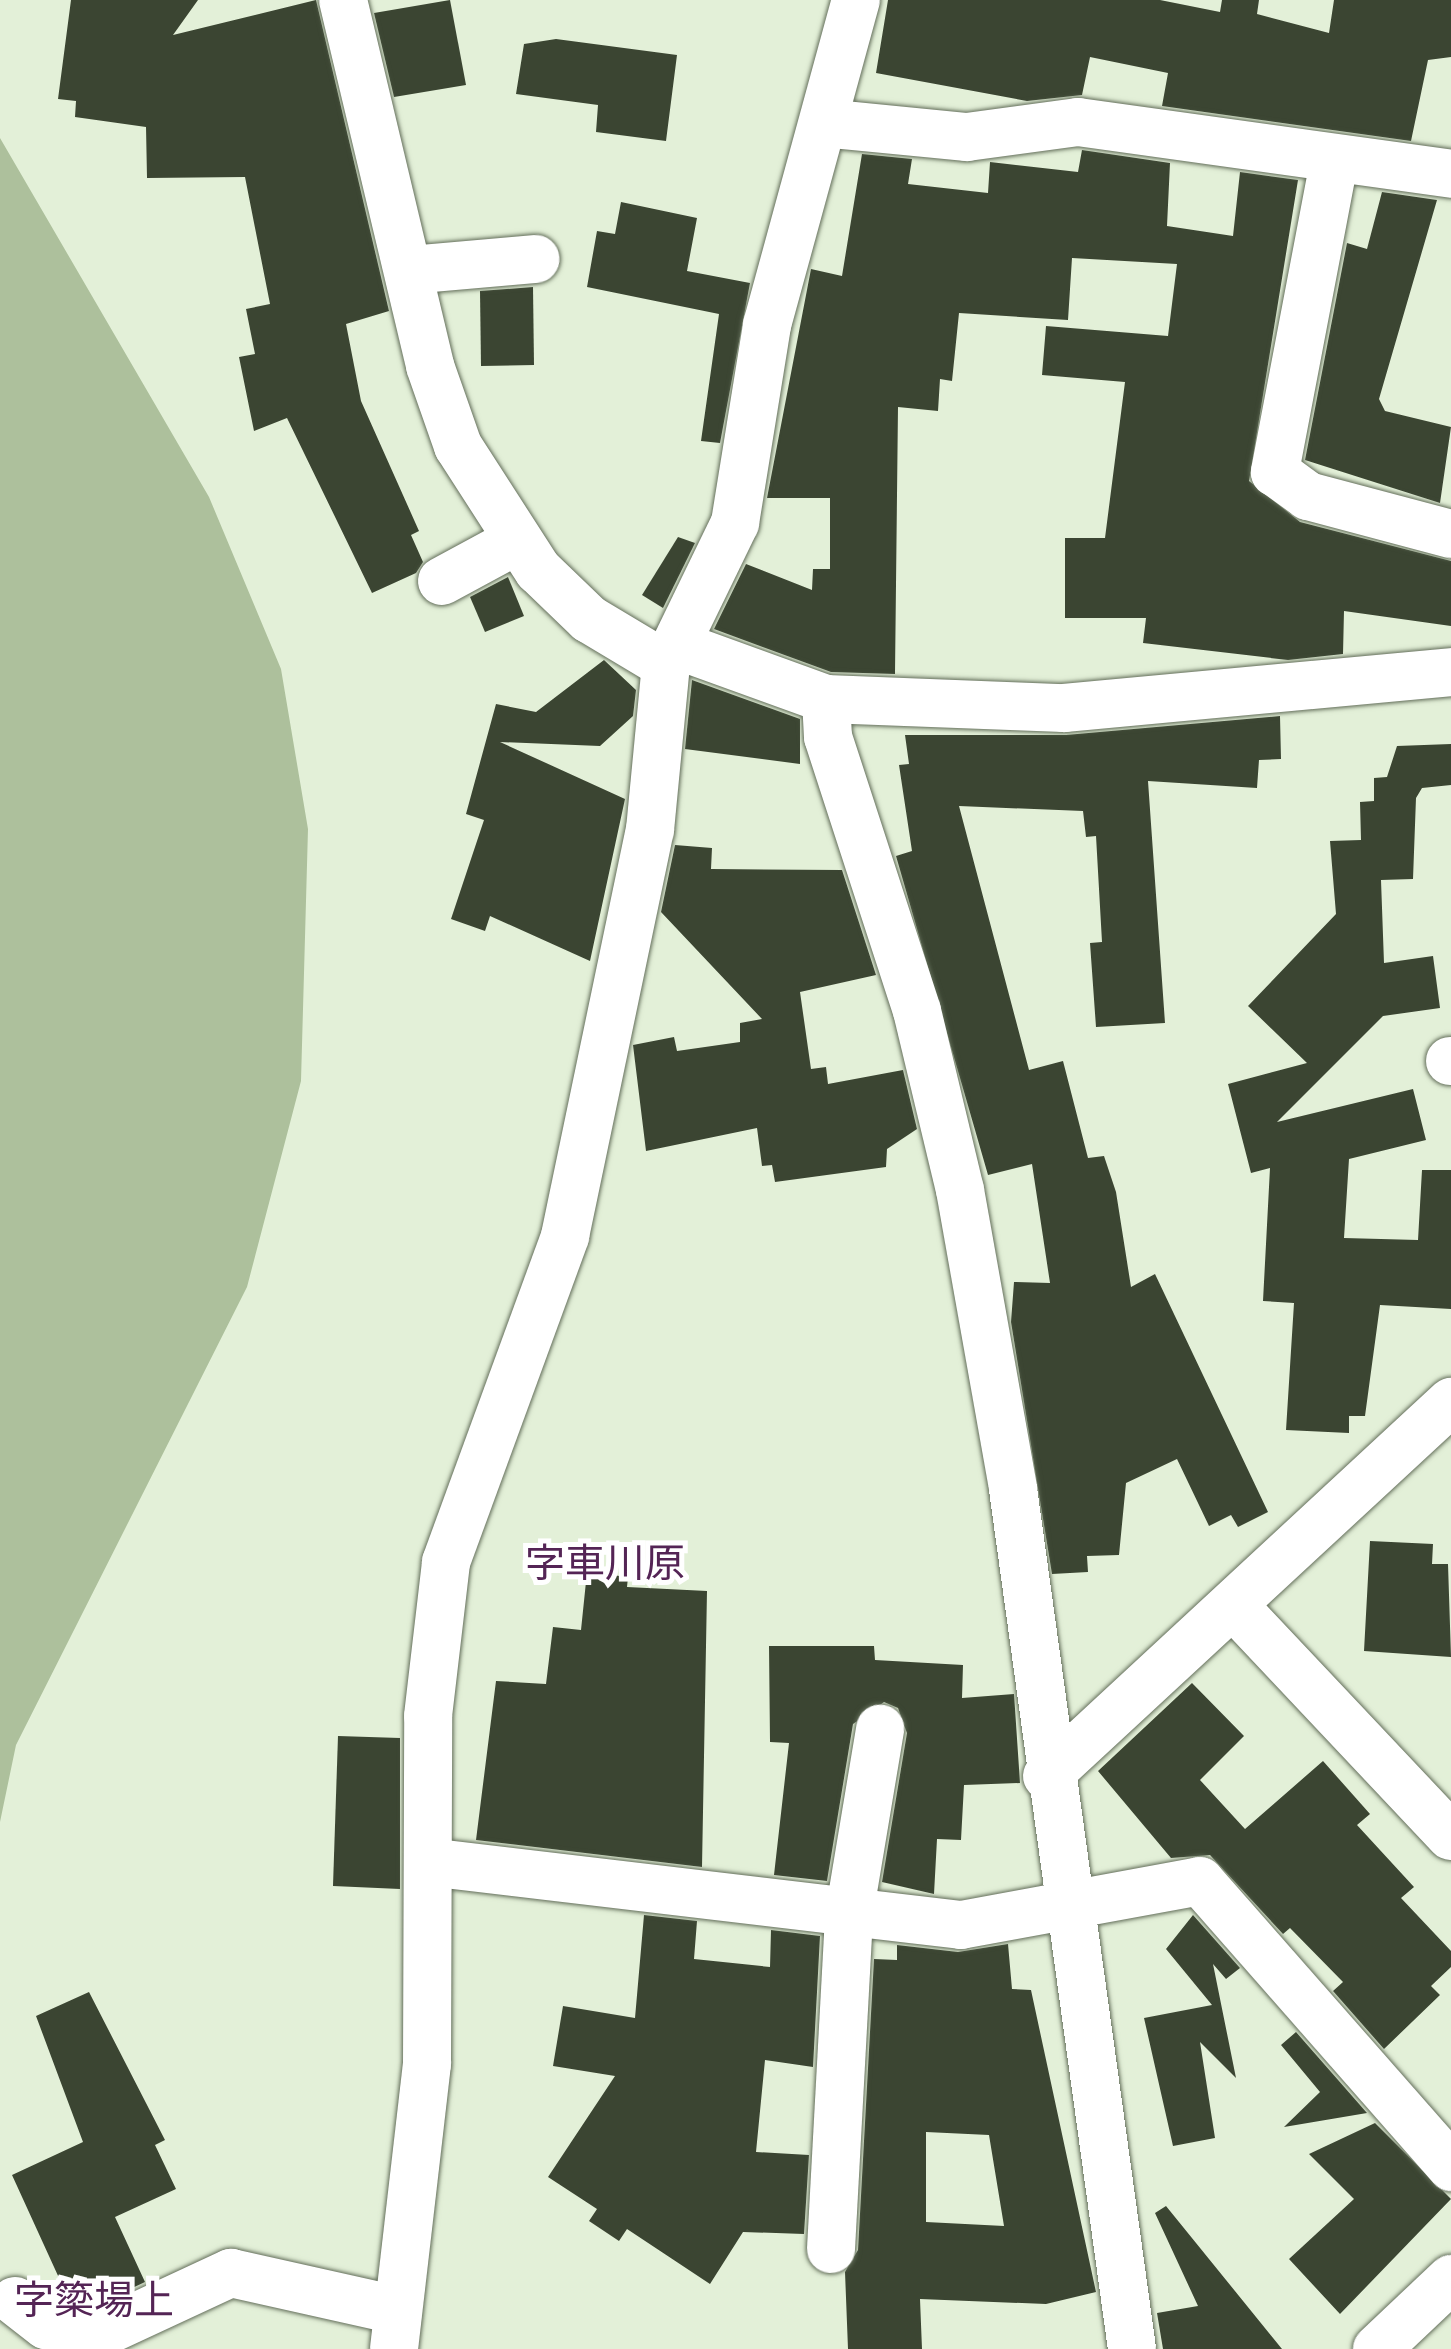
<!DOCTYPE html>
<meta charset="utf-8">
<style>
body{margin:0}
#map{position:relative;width:1451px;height:2349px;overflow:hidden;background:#e3f0d8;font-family:Jost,"Noto Sans JP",sans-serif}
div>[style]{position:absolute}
.forest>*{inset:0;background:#adc09c}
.building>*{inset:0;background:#3b4532}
.roads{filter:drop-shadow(0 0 2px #636e5a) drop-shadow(0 0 2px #636e5a)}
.minor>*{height:48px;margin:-24px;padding:0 24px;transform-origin:24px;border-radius:24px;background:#fff}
span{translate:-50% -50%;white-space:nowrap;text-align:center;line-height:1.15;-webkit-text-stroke:10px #fff;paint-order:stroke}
.quarter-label{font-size:40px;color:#542455}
</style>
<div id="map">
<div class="forest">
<div style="clip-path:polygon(0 138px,209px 497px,281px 669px,308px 829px,301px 1081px,247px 1287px,16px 1745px,0 1822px)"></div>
</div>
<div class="building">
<div style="clip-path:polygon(71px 0,198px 0,173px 35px,316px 0,389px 311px,346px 324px,361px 401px,419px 531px,411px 535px,423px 562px,416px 573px,372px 593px,287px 418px,254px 431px,239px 357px,255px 354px,246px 309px,270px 304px,245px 177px,147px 178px,146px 127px,75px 117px,76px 101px,58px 99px)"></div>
<div style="clip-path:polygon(450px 0,466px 85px,394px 97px,374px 13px)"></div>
<div style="clip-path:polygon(888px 0,1160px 0,1220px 12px,1222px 0,1259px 0,1257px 14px,1329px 33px,1334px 0,1451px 0,1451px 57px,1428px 60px,1411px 141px,1162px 106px,1168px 73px,1090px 57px,1082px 95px,1027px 101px,876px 73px)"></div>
<div style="clip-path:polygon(556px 39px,677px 55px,666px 141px,596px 132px,598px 105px,516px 94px,524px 44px)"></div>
<div style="clip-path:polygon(1082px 150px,1170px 163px,1167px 226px,1233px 236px,1240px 172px,1298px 180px,1249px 481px,1300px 522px,1451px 561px,1451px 626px,1344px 611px,1343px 654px,1288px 660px,1143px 643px,1146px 618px,1065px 618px,1065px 538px,1105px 538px,1125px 382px,1042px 375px,1046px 326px,1168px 336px,1177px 264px,1072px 258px,1068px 320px,959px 313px,952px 381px,940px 379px,938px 411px,898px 407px,895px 674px,831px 672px,714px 629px,746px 564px,812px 590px,813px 569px,830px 569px,830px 498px,767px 498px,811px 269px,842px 276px,862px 154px,912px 159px,908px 184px,988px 193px,990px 162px,1078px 172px)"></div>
<div style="clip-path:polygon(1382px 192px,1437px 200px,1379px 399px,1385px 411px,1451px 427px,1440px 503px,1305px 460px,1347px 243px,1367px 249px)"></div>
<div style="clip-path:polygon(621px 202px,697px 218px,687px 271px,750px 283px,720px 443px,701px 441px,719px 314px,587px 287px,597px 231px,615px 234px)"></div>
<div style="clip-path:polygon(533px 287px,534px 365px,481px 366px,480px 291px)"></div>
<div style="clip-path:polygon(678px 537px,695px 543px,663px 608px,642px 595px)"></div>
<div style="clip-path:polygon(508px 577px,524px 616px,485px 632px,470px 597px)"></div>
<div style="clip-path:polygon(604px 660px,636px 690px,633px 716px,600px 746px,500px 742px,625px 799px,590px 961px,490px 916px,485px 931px,451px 919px,484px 820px,466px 814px,496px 704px,536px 712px)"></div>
<div style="clip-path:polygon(692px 680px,800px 719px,800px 764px,685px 749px)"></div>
<div style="clip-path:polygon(1280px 716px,1281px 759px,1259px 760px,1257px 788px,1148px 781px,1165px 1023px,1096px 1027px,1090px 943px,1102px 942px,1096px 836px,1086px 837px,1083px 811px,959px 806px,1029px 1070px,1063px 1061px,1088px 1158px,1104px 1156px,1116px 1192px,1131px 1287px,1155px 1274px,1268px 1512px,1238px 1527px,1231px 1515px,1209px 1526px,1177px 1459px,1126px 1483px,1119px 1555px,1087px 1556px,1088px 1572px,1052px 1574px,1011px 1322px,1014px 1282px,1050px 1283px,1032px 1164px,988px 1175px,896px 856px,912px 851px,899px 765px,909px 764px,905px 735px,1066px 735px)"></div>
<div style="clip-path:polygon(1451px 744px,1451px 785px,1422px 788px,1416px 798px,1413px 879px,1381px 880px,1384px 963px,1433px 956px,1440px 1008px,1383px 1016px,1277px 1122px,1413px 1089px,1426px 1140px,1349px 1159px,1344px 1238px,1418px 1240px,1422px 1170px,1451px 1170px,1451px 1309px,1380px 1305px,1365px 1416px,1349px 1416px,1349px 1433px,1286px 1430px,1294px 1303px,1263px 1301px,1270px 1168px,1251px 1173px,1228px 1084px,1307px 1063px,1248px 1006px,1336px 914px,1330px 841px,1361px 840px,1360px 802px,1374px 801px,1374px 778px,1387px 777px,1397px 746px)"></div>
<div style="clip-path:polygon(675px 845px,712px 848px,711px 869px,842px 870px,876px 975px,800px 992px,811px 1069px,826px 1067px,828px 1084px,903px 1070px,917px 1129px,887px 1149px,886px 1167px,775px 1182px,772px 1165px,762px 1166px,757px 1128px,646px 1151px,633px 1045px,674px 1037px,677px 1051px,740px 1042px,740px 1023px,762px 1019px,661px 912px)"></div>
<div style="clip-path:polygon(1370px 1541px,1433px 1544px,1432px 1564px,1448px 1564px,1451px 1657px,1364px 1651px)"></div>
<div style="clip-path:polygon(587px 1572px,628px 1577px,627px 1587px,707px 1591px,702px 1867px,476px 1840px,496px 1681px,546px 1684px,553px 1627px,581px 1630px)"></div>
<div style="clip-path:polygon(769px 1646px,874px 1646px,875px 1660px,963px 1665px,962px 1698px,1014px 1694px,1020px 1783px,964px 1785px,961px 1840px,937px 1839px,934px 1894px,882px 1882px,907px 1733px,898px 1708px,884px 1702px,853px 1724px,827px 1881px,774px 1875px,789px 1743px,770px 1742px)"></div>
<div style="clip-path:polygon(1192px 1683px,1244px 1736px,1200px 1780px,1245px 1829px,1323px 1761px,1370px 1814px,1357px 1825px,1414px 1887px,1401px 1898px,1451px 1951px,1451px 1967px,1431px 1986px,1440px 1995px,1384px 2049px,1333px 1991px,1343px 1982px,1290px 1928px,1283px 1934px,1210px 1855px,1171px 1858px,1098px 1771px)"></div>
<div style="clip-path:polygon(338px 1736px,400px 1738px,400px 1889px,333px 1886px)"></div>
<div style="clip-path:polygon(644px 1915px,697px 1921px,694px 1959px,770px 1967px,771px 1930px,820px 1936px,813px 2067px,765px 2060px,756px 2152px,809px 2155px,804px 2234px,743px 2232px,710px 2284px,627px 2229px,619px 2241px,589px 2221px,597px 2209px,548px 2177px,615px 2076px,553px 2066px,563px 2006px,635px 2018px)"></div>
<div style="clip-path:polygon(1193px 1915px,1240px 1968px,1226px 1979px,1213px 1964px,1236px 2078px,1200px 2042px,1215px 2138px,1173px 2146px,1144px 2018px,1212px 2005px,1166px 1949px)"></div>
<div style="clip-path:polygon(evenodd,1008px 1944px,1012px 1989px,1031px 1990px,1096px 2292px,1046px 2304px,920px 2299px,922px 2349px,848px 2349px,845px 2272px,858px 2250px,874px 1959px,897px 1960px,897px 1945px,958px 1952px,1008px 1944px,926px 2132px,989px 2135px,1004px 2226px,926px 2222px,926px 2132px)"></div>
<div style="clip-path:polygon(89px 1992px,165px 2140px,155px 2145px,176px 2189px,115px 2217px,145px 2282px,92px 2307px,70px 2302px,12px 2175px,83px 2142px,36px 2016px)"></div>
<div style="clip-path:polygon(1296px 2032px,1367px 2113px,1284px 2127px,1320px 2092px,1281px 2045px)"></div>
<div style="clip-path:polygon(1375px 2123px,1451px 2199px,1340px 2314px,1289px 2259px,1354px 2199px,1309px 2154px)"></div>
<div style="clip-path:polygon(1166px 2206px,1282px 2349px,1163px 2349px,1157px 2313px,1198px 2306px,1155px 2213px)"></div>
</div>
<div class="roads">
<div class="minor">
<div style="left:343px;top:0;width:376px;rotate:76.6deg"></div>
<div style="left:430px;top:366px;width:85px;rotate:70.7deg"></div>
<div style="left:458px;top:446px;width:148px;rotate:57.2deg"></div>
<div style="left:538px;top:570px;width:71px;rotate:43.9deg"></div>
<div style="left:589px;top:619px;width:90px;rotate:30.9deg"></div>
<div style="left:823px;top:123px;width:145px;rotate:5.6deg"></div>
<div style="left:967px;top:137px;width:112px;rotate:-7.7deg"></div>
<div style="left:1078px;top:122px;width:377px;rotate:7.9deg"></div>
<div style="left:1334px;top:162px;width:316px;rotate:100.8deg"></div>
<div style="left:1275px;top:472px;width:41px;rotate:36deg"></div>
<div style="left:1308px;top:496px;width:148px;rotate:14.9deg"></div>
<div style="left:409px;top:270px;width:127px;rotate:-5deg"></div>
<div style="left:442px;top:581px;width:82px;rotate:-28.4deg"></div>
<div style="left:677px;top:645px;width:158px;rotate:19.9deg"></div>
<div style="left:826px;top:699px;width:238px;rotate:2.2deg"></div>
<div style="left:1064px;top:708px;width:389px;rotate:-5.3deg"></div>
<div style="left:826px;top:699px;width:38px;rotate:87deg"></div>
<div style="left:828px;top:737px;width:288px;rotate:72deg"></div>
<div style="left:917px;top:1011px;width:184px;rotate:76.5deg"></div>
<div style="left:960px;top:1190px;width:304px;rotate:79.9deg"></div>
<div style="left:1013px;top:1489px;width:868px;rotate:82.12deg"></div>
<div style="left:1450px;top:1061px;width:1px"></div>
<div style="left:1234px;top:1606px;width:316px;rotate:46.7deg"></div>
<div style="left:1047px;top:1776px;width:551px;rotate:-42.79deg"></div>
<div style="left:428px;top:1862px;width:537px;rotate:6.74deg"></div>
<div style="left:961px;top:1925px;width:243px;rotate:-10.4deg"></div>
<div style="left:1200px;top:1881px;width:381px;rotate:48.7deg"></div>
<div style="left:831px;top:2249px;width:334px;rotate:-86.9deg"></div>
<div style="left:849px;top:1915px;width:189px;rotate:-80.5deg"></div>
<div style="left:15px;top:2301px;width:39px;rotate:38deg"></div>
<div style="left:46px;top:2325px;width:50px;rotate:12.7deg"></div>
<div style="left:95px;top:2336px;width:150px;rotate:-24.9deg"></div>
<div style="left:231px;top:2273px;width:165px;rotate:12.6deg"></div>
<div style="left:394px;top:2349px;width:287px;rotate:-83.4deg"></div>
<div style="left:427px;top:2064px;width:348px;rotate:-89.8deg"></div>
<div style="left:428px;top:1716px;width:155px;rotate:-83.3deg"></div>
<div style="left:446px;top:1562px;width:347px;rotate:-69.9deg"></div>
<div style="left:565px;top:1236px;width:415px;rotate:-78.2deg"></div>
<div style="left:650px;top:830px;width:166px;rotate:-84.5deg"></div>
<div style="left:666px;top:665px;width:158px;rotate:-64.1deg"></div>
<div style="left:735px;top:523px;width:201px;rotate:-80.8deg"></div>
<div style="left:767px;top:325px;width:337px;rotate:-74.7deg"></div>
<div style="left:1377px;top:2349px;width:102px;rotate:-43.4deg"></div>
</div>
</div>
<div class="quarter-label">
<span style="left:605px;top:1563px">字車川原</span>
<span style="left:94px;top:2300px">字簗場上</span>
</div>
</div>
